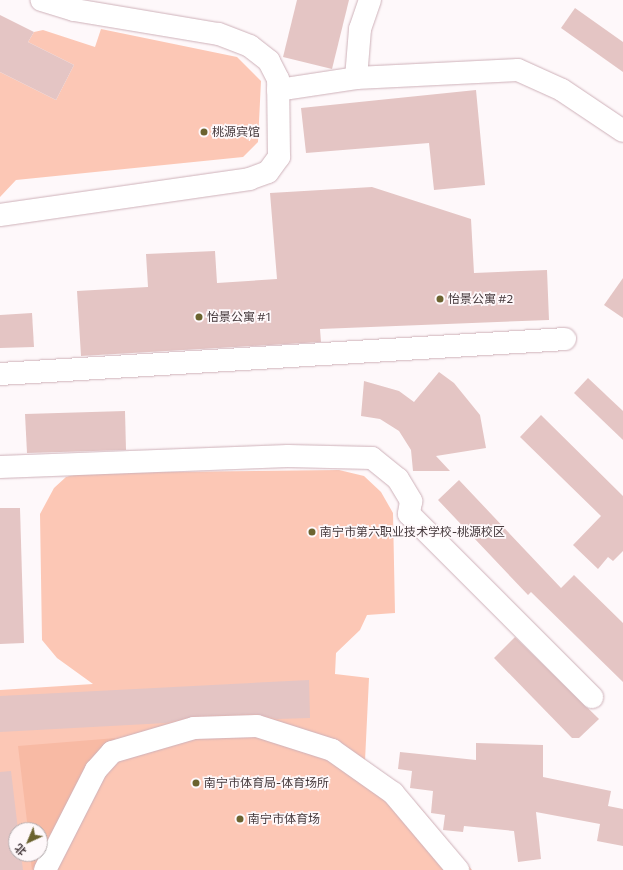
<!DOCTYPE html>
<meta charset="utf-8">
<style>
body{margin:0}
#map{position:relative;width:623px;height:870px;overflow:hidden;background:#fef8fa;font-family:Commissioner,"Noto Sans SC",sans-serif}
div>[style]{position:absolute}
.green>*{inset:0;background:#fcc7b5}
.forest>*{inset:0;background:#f8baa4}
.building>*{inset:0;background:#e4c5c4}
.roads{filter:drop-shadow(0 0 1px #ceb1b9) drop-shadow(0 0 1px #ceb1b9)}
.minor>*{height:22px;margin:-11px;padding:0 11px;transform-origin:11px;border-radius:11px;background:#fff}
.dots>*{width:11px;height:11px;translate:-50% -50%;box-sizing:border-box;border:2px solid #fef8fa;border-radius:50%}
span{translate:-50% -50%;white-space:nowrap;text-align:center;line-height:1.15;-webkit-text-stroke:3.5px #fef8fa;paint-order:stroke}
.poi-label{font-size:12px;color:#45393c}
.left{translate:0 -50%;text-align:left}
.north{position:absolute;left:8px;top:822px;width:40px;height:40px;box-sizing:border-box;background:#fef8fa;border:1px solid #b4acae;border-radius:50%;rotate:224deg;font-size:11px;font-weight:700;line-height:16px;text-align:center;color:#45393c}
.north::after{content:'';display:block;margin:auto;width:14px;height:18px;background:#6b632f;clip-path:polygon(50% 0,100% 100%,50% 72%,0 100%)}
</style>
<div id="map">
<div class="green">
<div style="clip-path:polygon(101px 29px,237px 57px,261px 81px,258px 142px,243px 157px,16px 180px,0 197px,0 72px,56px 100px,74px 65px,28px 42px,34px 32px,43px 30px,95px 47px)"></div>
<div style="clip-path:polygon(evenodd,339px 470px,364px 476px,381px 492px,393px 513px,395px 613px,367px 615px,360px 630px,336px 653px,335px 674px,369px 678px,365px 761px,418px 805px,472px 870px,0 870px,0 690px,93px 684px,57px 658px,42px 640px,40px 514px,54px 488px,66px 477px,81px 473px,339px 470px,16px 830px,40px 830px,40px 854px,16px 854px,16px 830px)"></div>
</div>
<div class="forest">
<div style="clip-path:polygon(116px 738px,105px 746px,32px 870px,30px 854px,40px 854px,40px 830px,28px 830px,18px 746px)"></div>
</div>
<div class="building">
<div style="clip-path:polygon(297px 0,349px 0,332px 69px,283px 57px)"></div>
<div style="clip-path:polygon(575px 8px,623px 42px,623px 72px,561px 28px)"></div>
<div style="clip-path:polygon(0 15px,34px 32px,28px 42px,74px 65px,56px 100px,0 72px)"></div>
<div style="clip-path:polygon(476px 90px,485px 185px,434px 190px,429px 143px,306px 153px,301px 108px)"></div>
<div style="clip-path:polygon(372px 187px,471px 219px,474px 273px,547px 270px,549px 320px,320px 329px,321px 342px,81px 356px,77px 291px,148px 287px,146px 254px,215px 251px,217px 283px,277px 279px,270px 193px)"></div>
<div style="clip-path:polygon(623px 278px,623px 318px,604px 305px)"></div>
<div style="clip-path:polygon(32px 313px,34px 347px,0 348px,0 315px)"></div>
<div style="clip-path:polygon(439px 372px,454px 383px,480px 415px,486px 448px,436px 456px,450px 471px,413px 471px,411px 450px,399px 431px,380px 419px,361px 416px,364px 381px,399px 391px,414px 402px)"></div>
<div style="clip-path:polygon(588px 378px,623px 411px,623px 440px,574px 393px)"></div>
<div style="clip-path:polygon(125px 411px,126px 450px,27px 453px,25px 414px)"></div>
<div style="clip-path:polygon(541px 415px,623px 496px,623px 551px,613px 561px,608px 557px,598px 569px,573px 545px,601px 516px,520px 437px)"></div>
<div style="clip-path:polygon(459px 480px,561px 588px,574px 575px,623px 623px,623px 682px,531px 592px,528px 595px,438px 500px)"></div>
<div style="clip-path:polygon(0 508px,20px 508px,24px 643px,0 644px)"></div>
<div style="clip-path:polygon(515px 637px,599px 719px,579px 738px,572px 738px,494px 658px)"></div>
<div style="clip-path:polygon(309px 680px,310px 718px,277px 719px,257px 714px,194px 716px,166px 723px,0 732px,0 696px)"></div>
<div style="clip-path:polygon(476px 743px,543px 745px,543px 777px,611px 791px,608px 806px,623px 809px,623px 846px,597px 841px,600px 824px,536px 812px,541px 859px,518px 862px,514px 831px,464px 826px,463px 832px,443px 830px,445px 815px,431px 813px,433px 791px,410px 788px,412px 771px,398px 769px,400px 752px,476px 760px)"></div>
<div style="clip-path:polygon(11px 771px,18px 830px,16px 854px,21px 854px,23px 870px,0 870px,0 772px)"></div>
</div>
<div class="roads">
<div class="minor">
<div style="left:356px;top:78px;width:49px;rotate:-85.3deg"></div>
<div style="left:360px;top:29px;width:31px;rotate:-71deg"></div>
<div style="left:278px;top:90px;width:79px;rotate:-8.7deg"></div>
<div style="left:356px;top:78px;width:162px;rotate:-2.8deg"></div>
<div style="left:518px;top:70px;width:48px;rotate:24.4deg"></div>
<div style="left:562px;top:90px;width:73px;rotate:33.9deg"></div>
<div style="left:0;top:215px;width:252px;rotate:-8.2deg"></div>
<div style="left:249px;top:179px;width:20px;rotate:-20deg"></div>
<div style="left:268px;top:172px;width:19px;rotate:-54deg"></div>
<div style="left:279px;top:157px;width:78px;rotate:-90.7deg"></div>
<div style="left:278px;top:79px;width:20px;rotate:-117deg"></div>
<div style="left:269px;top:61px;width:24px;rotate:-142deg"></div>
<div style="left:250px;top:46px;width:34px;rotate:-159deg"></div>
<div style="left:218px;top:34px;width:146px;rotate:-170.5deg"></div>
<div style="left:74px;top:10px;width:34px;rotate:-163deg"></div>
<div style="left:0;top:374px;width:566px;rotate:-3.54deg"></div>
<div style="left:0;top:467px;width:288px;rotate:-2.2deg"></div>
<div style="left:288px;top:456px;width:84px;rotate:1.4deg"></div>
<div style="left:372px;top:458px;width:33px;rotate:39deg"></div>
<div style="left:398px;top:479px;width:26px;rotate:59deg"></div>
<div style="left:411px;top:501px;width:13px;rotate:99deg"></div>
<div style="left:409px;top:514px;width:259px;rotate:45deg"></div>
<div style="left:45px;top:870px;width:112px;rotate:-63deg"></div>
<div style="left:96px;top:770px;width:24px;rotate:-48deg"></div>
<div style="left:112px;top:752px;width:85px;rotate:-16.3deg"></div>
<div style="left:194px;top:728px;width:63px;rotate:-1.8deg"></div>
<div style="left:257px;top:726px;width:79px;rotate:17.7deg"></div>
<div style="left:332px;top:750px;width:75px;rotate:35.2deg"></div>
<div style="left:393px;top:793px;width:101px;rotate:49.8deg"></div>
</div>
</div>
<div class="dots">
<div style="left:204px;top:132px;background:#6b632f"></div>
<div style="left:440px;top:299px;background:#6b632f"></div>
<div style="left:199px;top:317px;background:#6b632f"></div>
<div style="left:312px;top:532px;background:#6b632f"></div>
<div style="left:196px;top:783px;background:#6b632f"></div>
<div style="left:240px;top:819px;background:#6b632f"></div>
</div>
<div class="poi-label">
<span class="left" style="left:212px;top:132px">桃源宾馆</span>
<span class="left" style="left:448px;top:299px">怡景公寓 #2</span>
<span class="left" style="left:207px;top:317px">怡景公寓 #1</span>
<span class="left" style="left:320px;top:532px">南宁市第六职业技术学校-桃源校区</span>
<span class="left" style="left:204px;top:783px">南宁市体育局-体育场所</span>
<span class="left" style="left:248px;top:819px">南宁市体育场</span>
</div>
<div class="north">北</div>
</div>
